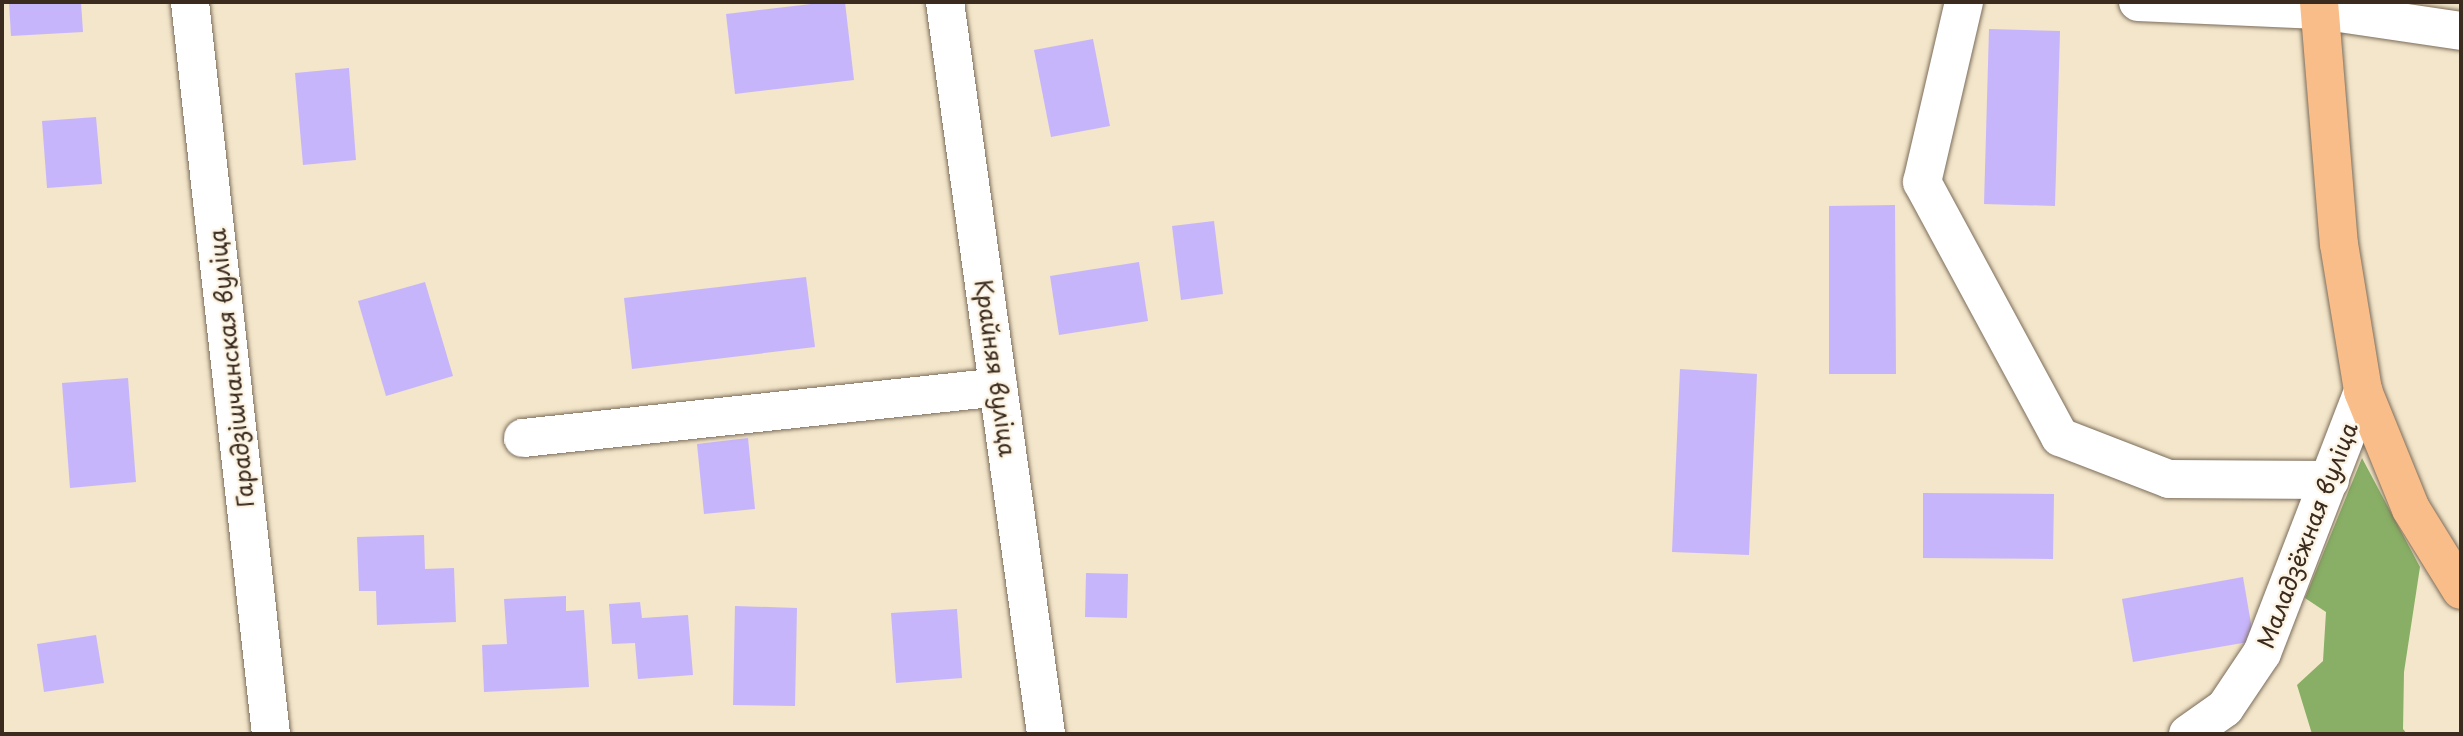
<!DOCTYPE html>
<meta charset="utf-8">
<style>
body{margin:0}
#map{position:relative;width:2463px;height:736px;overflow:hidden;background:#f3e6ca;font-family:"Playpen Sans",sans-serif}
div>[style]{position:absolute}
.forest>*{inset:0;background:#88af65}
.building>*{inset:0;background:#c7b5fb}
.roads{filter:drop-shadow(0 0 2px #7b6c5a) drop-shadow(0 0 2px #7b6c5a)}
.minor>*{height:38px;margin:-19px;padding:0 19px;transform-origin:19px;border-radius:19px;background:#fff}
.major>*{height:38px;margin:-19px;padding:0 19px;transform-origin:19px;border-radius:19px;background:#f8bd89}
span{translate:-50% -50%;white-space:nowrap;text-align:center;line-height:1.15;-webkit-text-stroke:5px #fcf5e5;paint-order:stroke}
.street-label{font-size:23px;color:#3b2a1e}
.frame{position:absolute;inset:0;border:4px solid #3b2a1e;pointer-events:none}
</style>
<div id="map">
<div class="forest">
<div style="clip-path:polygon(2362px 458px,2420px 567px,2404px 672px,2403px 729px,2407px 734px,2312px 734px,2297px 685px,2323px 661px,2326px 612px,2305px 598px)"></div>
</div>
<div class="building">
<div style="clip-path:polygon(9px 2px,81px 2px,83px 32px,11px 36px)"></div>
<div style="clip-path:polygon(828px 2px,845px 2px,854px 80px,735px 94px,726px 14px)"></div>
<div style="clip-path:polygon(1989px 29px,2060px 31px,2055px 206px,1984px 204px)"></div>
<div style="clip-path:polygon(1093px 39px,1110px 126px,1051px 137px,1034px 50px)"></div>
<div style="clip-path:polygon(349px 68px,356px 160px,303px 165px,295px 73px)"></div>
<div style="clip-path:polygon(96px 117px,102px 184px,47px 188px,42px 121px)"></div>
<div style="clip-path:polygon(1895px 205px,1896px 374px,1829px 374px,1829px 206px)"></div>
<div style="clip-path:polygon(1214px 221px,1223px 294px,1181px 300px,1172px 226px)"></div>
<div style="clip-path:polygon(1139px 262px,1148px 321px,1059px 335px,1050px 276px)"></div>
<div style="clip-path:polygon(806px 277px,815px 347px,632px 369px,624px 298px)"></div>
<div style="clip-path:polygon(425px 282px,453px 376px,386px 396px,358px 301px)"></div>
<div style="clip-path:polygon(1680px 369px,1757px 374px,1749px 555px,1672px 552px)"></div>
<div style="clip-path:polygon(128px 378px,136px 482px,70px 488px,62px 383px)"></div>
<div style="clip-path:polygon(748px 438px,755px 509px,704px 514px,697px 444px)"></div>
<div style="clip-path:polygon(1923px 493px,2054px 494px,2053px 559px,1923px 558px)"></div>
<div style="clip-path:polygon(424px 535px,425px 569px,454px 568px,456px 622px,377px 625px,376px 591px,359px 591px,357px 537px)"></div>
<div style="clip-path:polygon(1086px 573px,1128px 574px,1127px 618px,1085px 617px)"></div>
<div style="clip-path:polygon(2243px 577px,2254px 641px,2133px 662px,2122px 599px)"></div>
<div style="clip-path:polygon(566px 596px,566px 611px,584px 610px,589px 687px,484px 692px,482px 645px,507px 644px,504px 599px)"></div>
<div style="clip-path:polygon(640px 602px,642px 618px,688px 615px,693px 675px,638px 679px,635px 643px,612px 644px,609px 604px)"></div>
<div style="clip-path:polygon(735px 606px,797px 608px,795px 706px,733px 705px)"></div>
<div style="clip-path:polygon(957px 609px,962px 678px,896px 683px,891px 613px)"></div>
<div style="clip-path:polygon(96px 635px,104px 683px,44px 692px,37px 644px)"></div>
</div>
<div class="roads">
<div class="minor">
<div style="left:190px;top:2px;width:736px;rotate:83.69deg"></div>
<div style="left:945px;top:2px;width:739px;rotate:82.14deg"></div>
<div style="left:1964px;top:2px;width:185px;rotate:103.1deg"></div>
<div style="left:1922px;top:182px;width:290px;rotate:61.6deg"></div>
<div style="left:2060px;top:437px;width:117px;rotate:21.1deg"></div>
<div style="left:2169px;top:479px;width:161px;rotate:0.4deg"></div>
<div style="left:2138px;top:2px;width:181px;rotate:2.5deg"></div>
<div style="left:2319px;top:10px;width:144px;rotate:8.4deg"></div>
<div style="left:523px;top:438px;width:478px;rotate:-6.1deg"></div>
<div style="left:2188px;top:734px;width:45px;rotate:-35.1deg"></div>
<div style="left:2225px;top:708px;width:66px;rotate:-56.1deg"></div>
<div style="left:2262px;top:653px;width:281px;rotate:-68.9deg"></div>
</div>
<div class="major">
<div style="left:2319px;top:2px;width:243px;rotate:85.3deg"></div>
<div style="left:2339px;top:244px;width:149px;rotate:80.7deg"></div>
<div style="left:2363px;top:391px;width:127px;rotate:67.9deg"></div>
<div style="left:2411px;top:509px;width:95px;rotate:58.3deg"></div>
</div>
</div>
<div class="street-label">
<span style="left:231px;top:368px;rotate:-96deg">Гарадзішчанская вуліца</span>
<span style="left:996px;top:368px;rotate:82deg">Крайняя вуліца</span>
<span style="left:2307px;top:535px;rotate:-69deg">Маладзёжная вуліца</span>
</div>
<div class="frame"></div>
</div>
